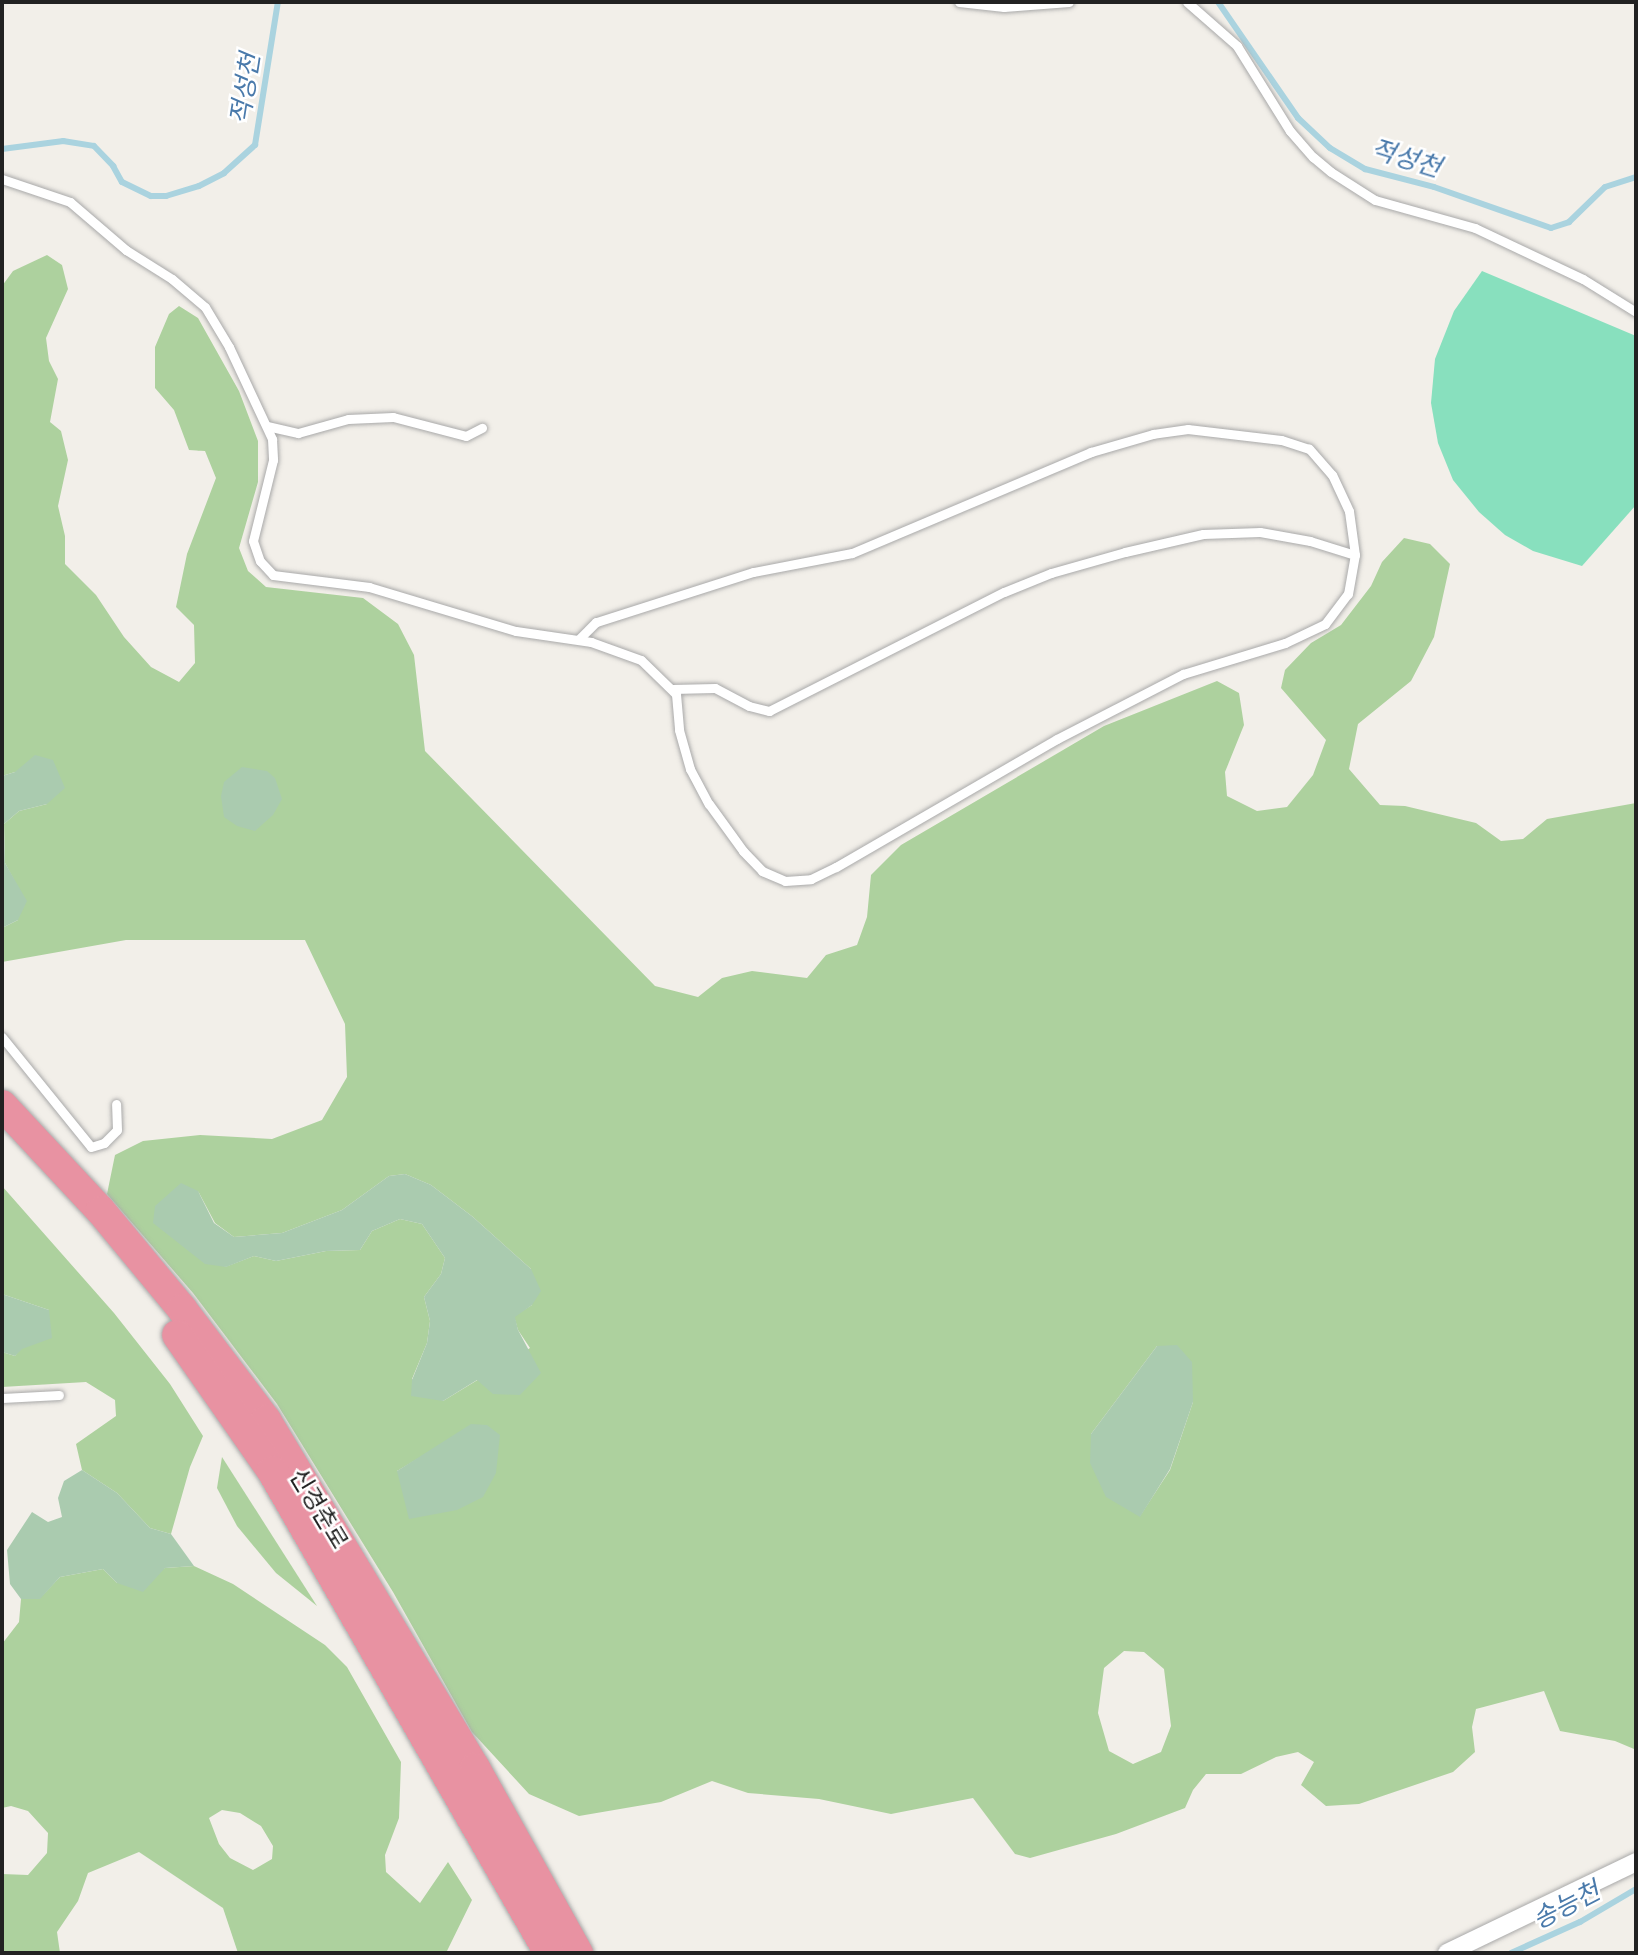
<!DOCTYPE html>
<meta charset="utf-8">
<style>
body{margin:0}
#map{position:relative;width:1638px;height:1955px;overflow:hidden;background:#f2efe9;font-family:Manrope,"Noto Sans KR",sans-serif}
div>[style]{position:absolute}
.forest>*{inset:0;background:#add19e}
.cemetery>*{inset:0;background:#aacbaf}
.pitch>*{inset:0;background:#88e0be}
.stream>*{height:6px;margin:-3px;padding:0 3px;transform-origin:3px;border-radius:3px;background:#aad3df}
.roads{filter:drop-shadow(0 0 2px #a9a9a9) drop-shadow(0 0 2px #a9a9a9)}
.lane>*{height:9px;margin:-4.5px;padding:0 4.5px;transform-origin:4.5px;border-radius:4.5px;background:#fff}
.street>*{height:18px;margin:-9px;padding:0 9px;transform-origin:9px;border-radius:9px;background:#fff}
.highway>*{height:30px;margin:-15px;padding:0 15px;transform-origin:15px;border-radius:15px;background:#e892a2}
span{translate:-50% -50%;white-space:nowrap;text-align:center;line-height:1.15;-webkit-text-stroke:5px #fff;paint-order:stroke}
.street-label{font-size:24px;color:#222}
.water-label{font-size:26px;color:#4a7aab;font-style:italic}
.frame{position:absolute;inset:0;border:4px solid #222;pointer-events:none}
</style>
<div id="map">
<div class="forest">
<div style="clip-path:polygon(evenodd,47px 255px,62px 265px,68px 289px,46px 338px,49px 361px,58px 379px,50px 422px,61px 431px,68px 460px,58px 506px,65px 536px,65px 564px,96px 595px,124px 637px,151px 667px,179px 682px,195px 663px,194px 625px,176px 607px,187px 554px,216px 478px,205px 451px,189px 450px,174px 410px,155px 388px,155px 347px,169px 314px,179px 306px,198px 318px,239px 391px,258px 441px,258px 482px,239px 548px,248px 571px,266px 587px,363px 598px,398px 624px,414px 655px,425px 751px,655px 986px,698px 997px,722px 978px,752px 971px,807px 978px,826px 955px,857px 945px,867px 917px,871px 875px,901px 845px,1104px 726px,1217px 681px,1239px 693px,1244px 725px,1225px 772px,1227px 796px,1257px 811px,1287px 807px,1313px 775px,1326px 740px,1281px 688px,1285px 670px,1311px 643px,1341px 625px,1371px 586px,1382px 562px,1404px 538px,1430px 544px,1450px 564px,1434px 637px,1411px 681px,1358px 724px,1349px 769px,1380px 805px,1405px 806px,1476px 823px,1501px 841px,1523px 839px,1547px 819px,1636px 803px,1636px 1757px,1634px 1749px,1615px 1741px,1560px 1731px,1544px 1691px,1476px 1709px,1472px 1727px,1475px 1752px,1453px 1772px,1359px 1804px,1326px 1806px,1301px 1785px,1314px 1762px,1298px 1752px,1276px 1757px,1241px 1774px,1206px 1774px,1193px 1790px,1185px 1808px,1116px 1834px,1030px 1858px,1015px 1854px,973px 1798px,891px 1814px,819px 1799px,748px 1793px,712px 1781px,661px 1802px,579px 1816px,529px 1794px,472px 1732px,393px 1592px,277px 1404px,193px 1293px,107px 1194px,115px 1155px,143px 1141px,200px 1135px,272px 1139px,322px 1120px,347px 1077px,345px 1024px,305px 940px,126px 940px,2px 962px,2px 928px,18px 920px,13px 878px,5px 863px,4px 824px,19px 811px,47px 804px,15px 772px,2px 776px,2px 286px,13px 271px,47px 255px,405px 1174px,431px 1185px,473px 1217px,531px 1269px,532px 1305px,514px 1316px,518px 1330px,530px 1348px,443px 1401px,412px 1379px,427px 1343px,430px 1321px,424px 1297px,441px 1274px,445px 1258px,422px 1224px,400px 1219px,372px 1231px,360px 1250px,326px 1251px,276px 1261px,254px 1256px,225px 1267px,198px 1191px,215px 1223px,234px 1237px,282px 1233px,342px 1210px,389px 1176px,405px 1174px,47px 255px,1157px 1346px,1193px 1402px,1170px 1470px,1140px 1516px,1091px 1434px,1157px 1346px,47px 255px,434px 1449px,483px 1497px,397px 1471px,434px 1449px,47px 255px,1124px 1651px,1144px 1652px,1164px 1669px,1171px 1726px,1161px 1752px,1133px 1764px,1109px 1751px,1098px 1713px,1104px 1668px,1124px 1651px)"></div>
<div style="clip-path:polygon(2px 1186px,114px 1313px,170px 1384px,203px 1436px,190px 1467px,171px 1534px,150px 1528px,117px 1493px,82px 1470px,76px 1444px,116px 1416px,115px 1400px,86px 1382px,2px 1387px,2px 1352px,15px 1356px,49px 1310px,2px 1294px)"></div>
<div style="clip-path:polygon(222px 1457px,261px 1518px,317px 1606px,276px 1573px,237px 1526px,217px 1488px)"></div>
<div style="clip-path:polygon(evenodd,194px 1566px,233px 1584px,325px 1645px,347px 1667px,401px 1762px,399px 1818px,385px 1855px,386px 1872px,420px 1903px,448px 1862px,472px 1900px,446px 1953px,238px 1953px,223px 1908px,139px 1852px,88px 1873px,78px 1901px,57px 1932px,60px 1953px,2px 1953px,2px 1874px,28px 1875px,47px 1853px,48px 1833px,28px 1811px,11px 1806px,2px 1808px,2px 1644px,19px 1622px,21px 1599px,40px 1598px,60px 1577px,103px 1569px,117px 1583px,165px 1568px,194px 1566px,222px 1810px,240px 1813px,261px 1826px,273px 1846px,272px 1859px,253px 1870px,230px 1858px,219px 1844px,209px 1818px,222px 1810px)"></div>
</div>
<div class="cemetery">
<div style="clip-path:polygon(35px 755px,53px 760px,65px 788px,47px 804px,19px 811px,4px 824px,5px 863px,27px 901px,18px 920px,2px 928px,2px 776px,15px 772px)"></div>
<div style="clip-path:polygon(242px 767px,267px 771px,275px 778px,282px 799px,273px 815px,255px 831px,237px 826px,224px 817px,221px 796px,224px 782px)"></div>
<div style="clip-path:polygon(405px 1174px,431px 1185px,473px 1217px,531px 1269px,541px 1291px,532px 1305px,515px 1317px,518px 1330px,541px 1373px,520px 1395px,493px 1394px,477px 1380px,443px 1401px,411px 1396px,412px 1380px,427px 1343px,430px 1321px,424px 1297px,441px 1274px,445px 1258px,422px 1224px,400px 1219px,372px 1231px,360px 1250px,326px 1251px,276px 1261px,254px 1256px,226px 1267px,205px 1264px,153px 1223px,155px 1206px,181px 1183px,198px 1191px,214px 1223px,234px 1237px,282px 1233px,342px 1210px,389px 1176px)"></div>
<div style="clip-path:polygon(2px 1294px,49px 1310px,52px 1338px,22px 1349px,15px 1356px,2px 1352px)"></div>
<div style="clip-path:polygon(1177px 1345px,1192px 1362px,1193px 1402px,1170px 1469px,1140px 1517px,1106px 1497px,1090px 1463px,1091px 1434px,1157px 1346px)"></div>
<div style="clip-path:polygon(471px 1424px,487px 1425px,500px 1435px,496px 1473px,483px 1497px,457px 1510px,409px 1519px,397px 1471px)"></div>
<div style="clip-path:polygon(82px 1470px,117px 1493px,150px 1528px,171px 1534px,194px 1566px,165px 1568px,143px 1592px,117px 1583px,103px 1569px,60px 1577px,40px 1599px,21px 1599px,10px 1584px,7px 1550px,32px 1512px,48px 1522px,62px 1517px,58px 1498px,64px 1481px)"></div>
</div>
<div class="pitch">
<div style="clip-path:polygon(1482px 271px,1636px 336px,1636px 505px,1582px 566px,1533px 551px,1505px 535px,1479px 512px,1453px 480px,1438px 443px,1431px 403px,1435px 359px,1454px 311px)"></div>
</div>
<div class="stream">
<div style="left:1218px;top:2px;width:141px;rotate:55.4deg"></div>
<div style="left:1298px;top:118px;width:44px;rotate:43.2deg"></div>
<div style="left:1330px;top:148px;width:41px;rotate:31deg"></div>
<div style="left:1365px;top:169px;width:71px;rotate:14.6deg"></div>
<div style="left:1434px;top:187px;width:124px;rotate:19.3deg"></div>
<div style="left:1551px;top:228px;width:19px;rotate:-18deg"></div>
<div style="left:1569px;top:222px;width:50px;rotate:-44.2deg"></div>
<div style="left:1605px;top:187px;width:33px;rotate:-18deg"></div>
<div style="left:2px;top:149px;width:62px;rotate:-7.5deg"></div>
<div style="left:63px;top:141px;width:31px;rotate:9deg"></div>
<div style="left:94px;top:146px;width:28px;rotate:46deg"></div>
<div style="left:113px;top:166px;width:18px;rotate:61deg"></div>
<div style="left:122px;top:182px;width:32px;rotate:26deg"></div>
<div style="left:151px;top:196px;width:15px"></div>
<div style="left:166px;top:196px;width:34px;rotate:-17deg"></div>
<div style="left:199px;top:186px;width:28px;rotate:-27deg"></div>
<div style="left:224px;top:173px;width:42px;rotate:-42.1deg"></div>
<div style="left:255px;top:145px;width:145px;rotate:-80.9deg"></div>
<div style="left:1511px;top:1953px;width:76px;rotate:-24.2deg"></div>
<div style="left:1580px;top:1922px;width:65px;rotate:-30.5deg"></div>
</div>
<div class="roads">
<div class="lane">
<div style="left:959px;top:2px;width:45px;rotate:6.3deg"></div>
<div style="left:1004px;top:7px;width:65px;rotate:-4.4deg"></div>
<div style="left:1187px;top:2px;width:67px;rotate:41.3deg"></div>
<div style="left:1237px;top:46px;width:100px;rotate:58.1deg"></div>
<div style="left:1290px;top:131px;width:35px;rotate:49deg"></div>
<div style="left:1313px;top:157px;width:23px;rotate:40deg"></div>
<div style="left:1331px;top:172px;width:52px;rotate:32.5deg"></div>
<div style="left:1375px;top:200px;width:104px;rotate:15.6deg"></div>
<div style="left:1475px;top:228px;width:119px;rotate:25.3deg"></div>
<div style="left:1583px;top:279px;width:62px;rotate:31.9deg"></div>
<div style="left:2px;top:179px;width:72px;rotate:18.7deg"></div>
<div style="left:70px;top:202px;width:74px;rotate:40.6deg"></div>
<div style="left:126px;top:250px;width:54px;rotate:32.2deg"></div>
<div style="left:172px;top:279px;width:43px;rotate:40.3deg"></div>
<div style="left:205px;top:307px;width:47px;rotate:59deg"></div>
<div style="left:229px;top:347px;width:102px;rotate:64.9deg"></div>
<div style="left:272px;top:439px;width:21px;rotate:87deg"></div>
<div style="left:273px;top:460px;width:83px;rotate:103.9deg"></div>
<div style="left:253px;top:541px;width:21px;rotate:71deg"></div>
<div style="left:260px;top:561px;width:19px;rotate:47deg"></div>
<div style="left:273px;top:575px;width:97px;rotate:7.1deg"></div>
<div style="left:369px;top:587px;width:153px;rotate:16.7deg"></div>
<div style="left:516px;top:631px;width:76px;rotate:8.3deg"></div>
<div style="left:591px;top:642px;width:53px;rotate:19.8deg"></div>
<div style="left:641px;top:660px;width:49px;rotate:44.2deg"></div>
<div style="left:676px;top:694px;width:36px;rotate:85deg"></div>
<div style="left:679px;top:730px;width:41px;rotate:74.2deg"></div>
<div style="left:690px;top:769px;width:40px;rotate:62deg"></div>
<div style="left:709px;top:804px;width:58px;rotate:54.1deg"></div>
<div style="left:743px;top:851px;width:28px;rotate:46deg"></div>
<div style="left:762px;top:871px;width:25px;rotate:23deg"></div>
<div style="left:785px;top:881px;width:26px;rotate:-4deg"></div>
<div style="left:811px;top:879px;width:28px;rotate:-26deg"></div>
<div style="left:836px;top:867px;width:255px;rotate:-30.1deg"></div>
<div style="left:1057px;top:739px;width:142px;rotate:-27.3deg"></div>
<div style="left:1183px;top:674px;width:107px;rotate:-16.9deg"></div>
<div style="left:1285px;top:643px;width:44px;rotate:-25.4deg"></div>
<div style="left:1325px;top:624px;width:38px;rotate:-53deg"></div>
<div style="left:1348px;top:594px;width:40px;rotate:-80deg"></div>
<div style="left:1355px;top:555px;width:44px;rotate:-97.8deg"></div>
<div style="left:1349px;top:511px;width:40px;rotate:-115deg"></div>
<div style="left:1332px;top:475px;width:35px;rotate:-131deg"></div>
<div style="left:1309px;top:449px;width:29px;rotate:-162deg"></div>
<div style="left:1281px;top:440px;width:94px;rotate:-173.3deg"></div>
<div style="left:1188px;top:429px;width:35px;rotate:172deg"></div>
<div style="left:1153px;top:434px;width:65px;rotate:163.8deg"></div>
<div style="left:1091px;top:452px;width:259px;rotate:157.1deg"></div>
<div style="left:852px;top:553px;width:101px;rotate:169.1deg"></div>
<div style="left:753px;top:572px;width:165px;rotate:162.3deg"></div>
<div style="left:596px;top:622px;width:25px;rotate:135deg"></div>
<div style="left:267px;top:426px;width:32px;rotate:13deg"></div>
<div style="left:298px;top:433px;width:52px;rotate:-15.6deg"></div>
<div style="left:348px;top:419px;width:45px;rotate:-2.5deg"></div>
<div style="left:393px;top:417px;width:75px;rotate:14.6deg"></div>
<div style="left:466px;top:436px;width:18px;rotate:-27deg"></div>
<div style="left:672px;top:689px;width:43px;rotate:-1.3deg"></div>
<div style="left:715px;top:688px;width:38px;rotate:28deg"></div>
<div style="left:749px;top:706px;width:21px;rotate:14deg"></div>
<div style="left:769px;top:711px;width:263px;rotate:-26.9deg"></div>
<div style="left:1004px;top:592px;width:51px;rotate:-22deg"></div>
<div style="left:1051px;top:573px;width:77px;rotate:-15.8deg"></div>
<div style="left:1125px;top:552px;width:80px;rotate:-13deg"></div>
<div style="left:1203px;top:534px;width:57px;rotate:-2deg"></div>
<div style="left:1260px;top:532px;width:51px;rotate:10.2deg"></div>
<div style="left:1310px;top:541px;width:47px;rotate:17.3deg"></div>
<div style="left:2px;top:1037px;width:141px;rotate:51deg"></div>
<div style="left:91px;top:1147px;width:14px;rotate:-17deg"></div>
<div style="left:104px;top:1143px;width:18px;rotate:-45deg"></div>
<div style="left:117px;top:1130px;width:26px;rotate:-92deg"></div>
<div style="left:2px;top:1398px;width:57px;rotate:-3deg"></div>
</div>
<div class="street">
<div style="left:1447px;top:1953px;width:210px;rotate:-25.7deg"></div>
</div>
<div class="highway">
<div style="left:2px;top:1105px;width:145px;rotate:47deg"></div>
<div style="left:101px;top:1211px;width:127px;rotate:50.4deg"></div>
<div style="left:182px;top:1309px;width:139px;rotate:52.9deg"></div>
<div style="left:266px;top:1420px;width:406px;rotate:59deg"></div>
<div style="left:475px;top:1768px;width:212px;rotate:60.9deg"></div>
<div style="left:177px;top:1335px;width:166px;rotate:55.1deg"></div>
<div style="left:272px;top:1471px;width:556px;rotate:60.11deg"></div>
</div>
</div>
<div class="street-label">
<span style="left:320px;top:1508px;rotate:59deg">신경춘로</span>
</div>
<div class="water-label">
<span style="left:245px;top:89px;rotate:-81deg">적성천</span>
<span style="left:1406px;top:158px;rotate:17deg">적성천</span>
<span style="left:1566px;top:1905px;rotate:-27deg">송능천</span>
</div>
<div class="frame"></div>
</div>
